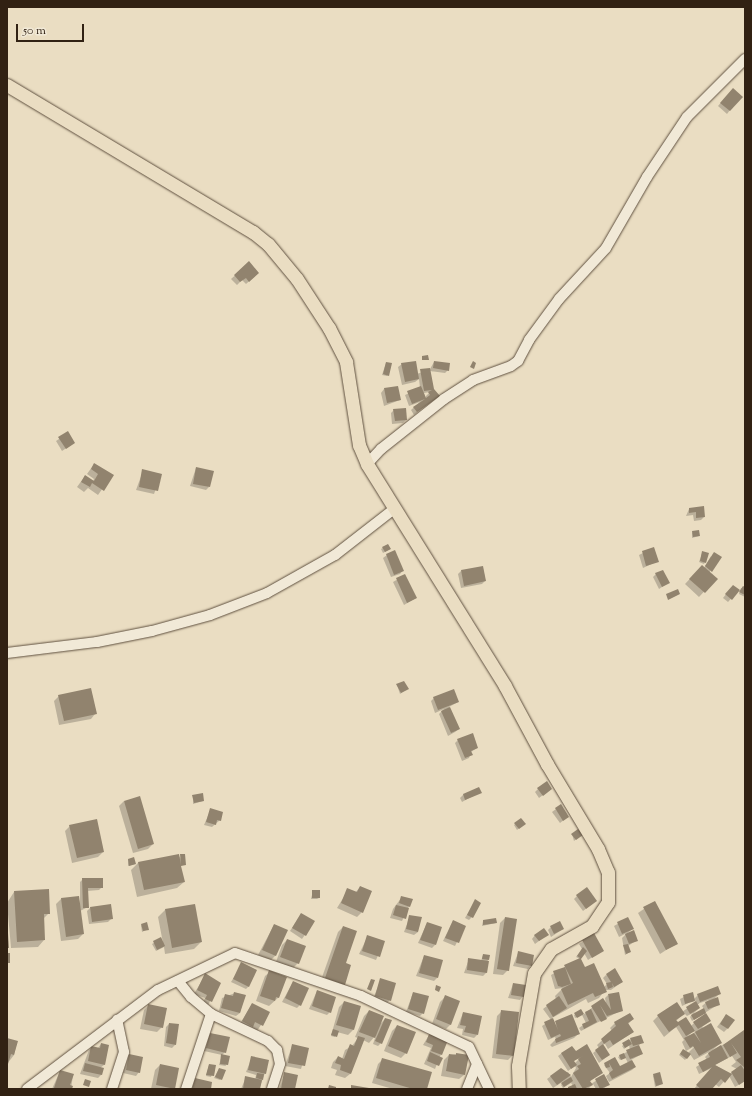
<!DOCTYPE html>
<style>
body{margin:0}
#map{position:relative;width:752px;height:1096px;overflow:hidden;background:#eaddc2;font-family:"Sorts Mill Goudy",serif}
div>[style]{position:absolute}
.shadow>*{inset:0;background:#0003}
.building>*{inset:0;background:#91836e}
.roads{filter:drop-shadow(0 0 1px #5f503f) drop-shadow(0 0 1px #5f503f)}
.minor>*{height:10px;margin:-5px;padding:0 5px;transform-origin:5px;border-radius:5px;background:#f1e9d7}
.major>*{height:13px;margin:-6.5px;padding:0 6.5px;transform-origin:6.5px;border-radius:6.5px;background:#eaddc2}
span{translate:-50% -50%;white-space:nowrap;text-align:center;line-height:1.15;-webkit-text-stroke:3px #f1e9d7;paint-order:stroke}
.frame{position:absolute;inset:0;border:8px solid #312113;pointer-events:none}
.scale{position:absolute;left:16px;top:24px;width:68px;height:18px;box-sizing:border-box;border:2px solid #312113;border-top:0;padding-left:5px;font-size:12px;line-height:14px;white-space:nowrap;color:#312113;-webkit-text-stroke:3px #f1e9d7;paint-order:stroke}
</style>
<div id="map">
<div class="shadow">
<div style="clip-path:polygon(730px 92px,730px 110px,727px 114px,718px 106px)"></div>
<div style="clip-path:polygon(249px 263px,255px 276px,246px 284px,242px 280px,237px 285px,231px 279px)"></div>
<div style="clip-path:polygon(evenodd,434px 362px,448px 370px,445px 373px,430px 371px,435px 399px,414px 415px,411px 410px,420px 402px,409px 406px,405px 395px,420px 388px,419px 379px,415px 382px,402px 385px,398px 367px,402px 364px,417px 374px,430px 369px,434px 362px,430px 392px,426px 396px,425px 400px,424px 393px,430px 392px)"></div>
<div style="clip-path:polygon(386px 363px,388px 375px,387px 376px,382px 375px)"></div>
<div style="clip-path:polygon(384px 389px,400px 400px,384px 406px,381px 393px)"></div>
<div style="clip-path:polygon(394px 410px,406px 420px,403px 423px,392px 424px,391px 413px)"></div>
<div style="clip-path:polygon(68px 433px,74px 443px,62px 451px,56px 441px)"></div>
<div style="clip-path:polygon(94px 464px,112px 475px,98px 495px,88px 488px,84px 492px,77px 487px,85px 476px,93px 481px,94px 479px,87px 474px)"></div>
<div style="clip-path:polygon(196px 468px,209px 487px,206px 490px,190px 486px)"></div>
<div style="clip-path:polygon(143px 471px,161px 474px,154px 494px,136px 490px)"></div>
<div style="clip-path:polygon(703px 507px,704px 517px,701px 520px,694px 521px,693px 515px,686px 516px,689px 509px)"></div>
<div style="clip-path:polygon(692px 532px,699px 536px,692px 538px)"></div>
<div style="clip-path:polygon(388px 545px,390px 549px,383px 553px,381px 549px)"></div>
<div style="clip-path:polygon(653px 548px,658px 561px,643px 568px,639px 555px)"></div>
<div style="clip-path:polygon(702px 554px,705px 562px,704px 564px,699px 562px)"></div>
<div style="clip-path:polygon(387px 555px,403px 570px,400px 574px,391px 577px,383px 558px)"></div>
<div style="clip-path:polygon(711px 556px,710px 573px,716px 579px,699px 597px,685px 584px,702px 566px,704px 568px)"></div>
<div style="clip-path:polygon(461px 571px,485px 581px,482px 584px,461px 588px,458px 574px)"></div>
<div style="clip-path:polygon(656px 574px,668px 583px,659px 589px,653px 577px)"></div>
<div style="clip-path:polygon(405px 575px,416px 598px,404px 605px,393px 582px)"></div>
<div style="clip-path:polygon(741px 588px,745px 588px,745px 597px,739px 594px)"></div>
<div style="clip-path:polygon(730px 589px,739px 590px,728px 602px,723px 598px)"></div>
<div style="clip-path:polygon(397px 685px,407px 689px,400px 694px)"></div>
<div style="clip-path:polygon(59px 696px,95px 714px,91px 719px,59px 725px,54px 701px)"></div>
<div style="clip-path:polygon(434px 698px,458px 702px,449px 707px,459px 729px,455px 732px,448px 736px,439px 714px,444px 709px,435px 713px,431px 701px)"></div>
<div style="clip-path:polygon(458px 740px,477px 748px,471px 752px,469px 758px,462px 761px,455px 743px)"></div>
<div style="clip-path:polygon(538px 789px,551px 789px,539px 798px,535px 792px)"></div>
<div style="clip-path:polygon(480px 792px,462px 802px,460px 798px,463px 795px)"></div>
<div style="clip-path:polygon(193px 796px,203px 801px,193px 804px)"></div>
<div style="clip-path:polygon(124px 801px,153px 844px,148px 849px,133px 853px,119px 806px)"></div>
<div style="clip-path:polygon(211px 809px,220px 820px,212px 827px,204px 825px)"></div>
<div style="clip-path:polygon(556px 809px,565px 819px,560px 823px,552px 812px)"></div>
<div style="clip-path:polygon(521px 819px,524px 824px,517px 830px,514px 825px)"></div>
<div style="clip-path:polygon(70px 826px,103px 852px,98px 857px,72px 863px,65px 831px)"></div>
<div style="clip-path:polygon(572px 834px,581px 835px,574px 841px)"></div>
<div style="clip-path:polygon(178px 855px,185px 864px,176px 865px,184px 882px,177px 888px,137px 897px,131px 870px,138px 863px)"></div>
<div style="clip-path:polygon(128px 859px,135px 864px,128px 866px)"></div>
<div style="clip-path:polygon(83px 879px,102px 887px,99px 890px,87px 891px,88px 907px,80px 911px,83px 934px,78px 939px,61px 941px,56px 904px,61px 899px,80px 903px,80px 882px)"></div>
<div style="clip-path:polygon(360px 887px,362px 912px,357px 917px,337px 908px,348px 890px,355px 893px)"></div>
<div style="clip-path:polygon(313px 891px,319px 898px,317px 899px,311px 899px)"></div>
<div style="clip-path:polygon(14px 892px,49px 913px,43px 919px,44px 940px,38px 947px,11px 948px,7px 903px)"></div>
<div style="clip-path:polygon(577px 896px,592px 904px,583px 911px,574px 899px)"></div>
<div style="clip-path:polygon(402px 897px,409px 906px,402px 921px,390px 918px,393px 909px)"></div>
<div style="clip-path:polygon(475px 901px,472px 917px,469px 920px,465px 918px)"></div>
<div style="clip-path:polygon(654px 902px,677px 943px,660px 954px,638px 913px)"></div>
<div style="clip-path:polygon(194px 905px,201px 942px,194px 949px,165px 954px,164px 947px,156px 951px,152px 944px,160px 939px,163px 943px,158px 917px,165px 910px)"></div>
<div style="clip-path:polygon(90px 908px,112px 918px,108px 922px,89px 924px,87px 911px)"></div>
<div style="clip-path:polygon(301px 914px,314px 922px,302px 939px,290px 931px)"></div>
<div style="clip-path:polygon(410px 916px,418px 932px,414px 935px,404px 932px)"></div>
<div style="clip-path:polygon(505px 918px,508px 970px,503px 975px,493px 974px,500px 923px)"></div>
<div style="clip-path:polygon(628px 918px,632px 929px,627px 934px,637px 940px,628px 946px,630px 952px,625px 955px,622px 938px,627px 933px,619px 937px,614px 926px)"></div>
<div style="clip-path:polygon(453px 921px,465px 926px,455px 946px,443px 941px)"></div>
<div style="clip-path:polygon(483px 921px,496px 923px,482px 926px)"></div>
<div style="clip-path:polygon(427px 923px,435px 945px,432px 948px,418px 943px)"></div>
<div style="clip-path:polygon(141px 925px,148px 929px,142px 932px)"></div>
<div style="clip-path:polygon(274px 925px,276px 955px,271px 960px,258px 955px)"></div>
<div style="clip-path:polygon(343px 927px,344px 984px,339px 989px,320px 983px,338px 932px)"></div>
<div style="clip-path:polygon(551px 927px,563px 929px,551px 937px,548px 930px)"></div>
<div style="clip-path:polygon(535px 935px,547px 935px,535px 944px,532px 939px)"></div>
<div style="clip-path:polygon(594px 935px,603px 950px,588px 960px,584px 953px,580px 957px,585px 969px,604px 987px,607px 984px,603px 978px,606px 975px,622px 982px,611px 990px,605px 990px,599px 998px,588px 1003px,586px 999px,552px 1018px,554px 1024px,579px 1033px,574px 1038px,552px 1047px,550px 1045px,556px 1039px,555px 1037px,548px 1040px,542px 1026px,551px 1020px,543px 1009px,556px 999px,555px 996px,563px 988px,555px 989px,551px 975px,580px 959px,576px 957px,582px 949px,579px 944px)"></div>
<div style="clip-path:polygon(368px 936px,384px 942px,376px 960px,359px 954px)"></div>
<div style="clip-path:polygon(287px 940px,298px 963px,293px 968px,276px 962px,282px 945px)"></div>
<div style="clip-path:polygon(518px 953px,531px 965px,528px 969px,513px 966px)"></div>
<div style="clip-path:polygon(483px 955px,488px 959px,486px 973px,483px 976px,464px 973px,469px 959px,481px 961px)"></div>
<div style="clip-path:polygon(424px 956px,437px 978px,434px 981px,416px 976px)"></div>
<div style="clip-path:polygon(242px 964px,249px 986px,246px 989px,231px 982px)"></div>
<div style="clip-path:polygon(270px 972px,279px 997px,269px 1006px,256px 1001px,265px 976px)"></div>
<div style="clip-path:polygon(205px 975px,220px 983px,208px 1005px,203px 1003px,205px 998px,194px 994px)"></div>
<div style="clip-path:polygon(381px 979px,390px 1000px,387px 1003px,373px 999px)"></div>
<div style="clip-path:polygon(293px 982px,300px 1005px,297px 1008px,282px 1002px)"></div>
<div style="clip-path:polygon(513px 984px,523px 996px,520px 1000px,508px 998px)"></div>
<div style="clip-path:polygon(317px 991px,330px 1012px,327px 1015px,309px 1009px)"></div>
<div style="clip-path:polygon(235px 993px,244px 996px,240px 1013px,236px 1016px,219px 1011px,222px 998px)"></div>
<div style="clip-path:polygon(413px 993px,423px 1013px,420px 1016px,406px 1012px)"></div>
<div style="clip-path:polygon(evenodd,692px 993px,694px 999px,698px 995px,719px 994px,713px 1000px,719px 1004px,692px 1021px,690px 1017px,693px 1013px,687px 1016px,684px 1013px,676px 1021px,677px 1023px,691px 1026px,694px 1023px,710px 1021px,702px 1027px,721px 1042px,713px 1050px,745px 1033px,745px 1081px,735px 1087px,729px 1076px,719px 1087px,715px 1084px,711px 1089px,694px 1089px,712px 1068px,699px 1074px,696px 1067px,707px 1060px,705px 1057px,711px 1051px,694px 1060px,690px 1054px,685px 1060px,679px 1055px,682px 1051px,688px 1053px,695px 1046px,686px 1051px,682px 1042px,684px 1040px,676px 1027px,664px 1037px,653px 1021px,658px 1016px,682px 1012px,696px 1002px,695px 1000px,682px 1006px,680px 999px,692px 993px,709px 1000px,702px 1006px,704px 1009px,693px 1014px,699px 1008px,697px 1004px,709px 1000px,692px 993px,694px 1030px,695px 1032px,687px 1037px,694px 1030px,692px 993px,732px 1056px,736px 1062px,731px 1066px,737px 1069px,730px 1074px,715px 1065px,732px 1056px)"></div>
<div style="clip-path:polygon(608px 995px,622px 1010px,581px 1031px,579px 1028px,586px 1023px,582px 1015px,575px 1018px,574px 1015px,581px 1011px,583px 1015px,603px 999px,606px 1004px,605px 998px)"></div>
<div style="clip-path:polygon(445px 997px,451px 1024px,446px 1029px,432px 1024px,440px 1002px)"></div>
<div style="clip-path:polygon(344px 1002px,360px 1007px,353px 1030px,348px 1035px,337px 1032px,335px 1037px,331px 1036px,339px 1007px)"></div>
<div style="clip-path:polygon(252px 1004px,269px 1013px,257px 1031px,251px 1027px,247px 1031px,238px 1027px)"></div>
<div style="clip-path:polygon(149px 1005px,162px 1027px,157px 1032px,140px 1029px,144px 1010px)"></div>
<div style="clip-path:polygon(369px 1011px,379px 1025px,385px 1019px,381px 1043px,378px 1046px,373px 1044px,376px 1035px,369px 1043px,363px 1040px,350px 1074px,345px 1078px,335px 1075px,337px 1070px,331px 1068px,333px 1062px,338px 1057px,342px 1059px,345px 1050px,352px 1046px,358px 1038px,355px 1037px,364px 1016px)"></div>
<div style="clip-path:polygon(502px 1011px,513px 1055px,508px 1060px,492px 1058px,497px 1016px)"></div>
<div style="clip-path:polygon(463px 1013px,477px 1035px,474px 1038px,462px 1035px,463px 1029px,457px 1028px)"></div>
<div style="clip-path:polygon(630px 1014px,633px 1019px,628px 1024px,633px 1032px,608px 1049px,605px 1044px,602px 1045px,609px 1055px,599px 1063px,593px 1053px,599px 1048px,597px 1045px,612px 1031px,610px 1028px,615px 1023px)"></div>
<div style="clip-path:polygon(726px 1015px,727px 1029px,724px 1032px,717px 1027px)"></div>
<div style="clip-path:polygon(169px 1024px,175px 1045px,172px 1048px,164px 1046px,166px 1027px)"></div>
<div style="clip-path:polygon(397px 1026px,406px 1053px,401px 1058px,384px 1051px,392px 1031px)"></div>
<div style="clip-path:polygon(210px 1034px,225px 1052px,222px 1055px,226px 1066px,219px 1065px,222px 1055px,204px 1051px)"></div>
<div style="clip-path:polygon(429px 1035px,441px 1054px,435px 1069px,424px 1064px,431px 1048px,423px 1045px)"></div>
<div style="clip-path:polygon(7px 1039px,17px 1042px,14px 1055px,7px 1064px)"></div>
<div style="clip-path:polygon(631px 1039px,642px 1042px,638px 1046px,642px 1054px,631px 1060px,635px 1067px,632px 1070px,609px 1082px,606px 1076px,610px 1073px,604px 1065px,609px 1062px,620px 1067px,628px 1063px,625px 1057px,620px 1060px,618px 1057px,630px 1050px,629px 1045px,624px 1049px,622px 1046px)"></div>
<div style="clip-path:polygon(101px 1044px,104px 1065px,100px 1068px,103px 1069px,101px 1075px,98px 1078px,80px 1074px,89px 1050px,92px 1047px,98px 1048px)"></div>
<div style="clip-path:polygon(292px 1046px,307px 1049px,301px 1069px,285px 1066px)"></div>
<div style="clip-path:polygon(evenodd,586px 1046px,602px 1072px,589px 1082px,591px 1084px,603px 1076px,608px 1085px,603px 1089px,596px 1089px,593px 1084px,588px 1089px,567px 1089px,573px 1086px,571px 1083px,563px 1088px,561px 1085px,564px 1081px,553px 1088px,547px 1079px,551px 1076px,568px 1072px,571px 1077px,576px 1068px,575px 1066px,568px 1071px,558px 1056px,562px 1053px,575px 1053px,586px 1046px,580px 1057px,580px 1058px,574px 1064px,573px 1061px,580px 1057px)"></div>
<div style="clip-path:polygon(456px 1054px,464px 1075px,459px 1079px,441px 1076px,444px 1060px,449px 1055px)"></div>
<div style="clip-path:polygon(129px 1055px,139px 1072px,136px 1076px,123px 1073px)"></div>
<div style="clip-path:polygon(252px 1057px,265px 1073px,259px 1089px,241px 1089px,246px 1077px,255px 1080px,256px 1075px,246px 1072px)"></div>
<div style="clip-path:polygon(383px 1059px,426px 1089px,393px 1089px,372px 1083px,378px 1064px)"></div>
<div style="clip-path:polygon(160px 1065px,174px 1089px,151px 1089px,155px 1070px)"></div>
<div style="clip-path:polygon(209px 1065px,215px 1066px,211px 1077px,206px 1076px)"></div>
<div style="clip-path:polygon(219px 1069px,221px 1079px,220px 1080px,214px 1078px)"></div>
<div style="clip-path:polygon(60px 1071px,73px 1075px,71px 1089px,52px 1089px)"></div>
<div style="clip-path:polygon(285px 1073px,294px 1089px,279px 1089px)"></div>
<div style="clip-path:polygon(653px 1075px,662px 1084px,660px 1085px,655px 1087px)"></div>
</div>
<div class="building">
<div style="clip-path:polygon(733px 88px,743px 97px,730px 111px,720px 103px)"></div>
<div style="clip-path:polygon(249px 261px,259px 273px,249px 282px,246px 278px,240px 282px,234px 275px)"></div>
<div style="clip-path:polygon(428px 355px,429px 360px,422px 360px,422px 356px)"></div>
<div style="clip-path:polygon(416px 361px,419px 379px,405px 382px,401px 363px)"></div>
<div style="clip-path:polygon(434px 361px,450px 363px,449px 371px,433px 368px)"></div>
<div style="clip-path:polygon(473px 361px,476px 363px,474px 369px,470px 367px)"></div>
<div style="clip-path:polygon(386px 362px,392px 363px,389px 376px,383px 374px)"></div>
<div style="clip-path:polygon(430px 368px,434px 389px,440px 396px,417px 412px,413px 407px,425px 399px,412px 404px,407px 391px,421px 386px,426px 398px,430px 395px,428px 392px,432px 390px,424px 391px,420px 369px)"></div>
<div style="clip-path:polygon(398px 386px,401px 400px,387px 403px,384px 388px)"></div>
<div style="clip-path:polygon(406px 408px,407px 420px,395px 421px,393px 409px)"></div>
<div style="clip-path:polygon(68px 431px,75px 443px,66px 449px,58px 437px)"></div>
<div style="clip-path:polygon(94px 463px,114px 475px,104px 491px,92px 483px,90px 487px,81px 482px,85px 475px,94px 481px,98px 474px,91px 469px)"></div>
<div style="clip-path:polygon(196px 467px,214px 471px,210px 487px,193px 484px)"></div>
<div style="clip-path:polygon(142px 469px,162px 474px,158px 491px,139px 487px)"></div>
<div style="clip-path:polygon(704px 506px,705px 517px,696px 518px,696px 512px,689px 513px,689px 508px)"></div>
<div style="clip-path:polygon(699px 530px,700px 536px,693px 537px,692px 531px)"></div>
<div style="clip-path:polygon(388px 544px,391px 549px,385px 552px,382px 547px)"></div>
<div style="clip-path:polygon(654px 547px,659px 562px,646px 566px,642px 551px)"></div>
<div style="clip-path:polygon(395px 550px,404px 571px,394px 575px,386px 554px)"></div>
<div style="clip-path:polygon(702px 551px,709px 553px,706px 563px,700px 561px)"></div>
<div style="clip-path:polygon(714px 552px,722px 557px,712px 572px,705px 566px)"></div>
<div style="clip-path:polygon(702px 565px,718px 579px,705px 593px,689px 579px)"></div>
<div style="clip-path:polygon(483px 566px,486px 581px,464px 586px,461px 570px)"></div>
<div style="clip-path:polygon(663px 570px,670px 583px,662px 587px,655px 573px)"></div>
<div style="clip-path:polygon(405px 574px,417px 598px,407px 603px,396px 578px)"></div>
<div style="clip-path:polygon(733px 585px,740px 590px,732px 600px,725px 594px)"></div>
<div style="clip-path:polygon(743px 586px,745px 587px,745px 595px,739px 592px)"></div>
<div style="clip-path:polygon(678px 589px,680px 594px,668px 600px,666px 594px)"></div>
<div style="clip-path:polygon(404px 681px,409px 689px,401px 693px,396px 684px)"></div>
<div style="clip-path:polygon(91px 688px,97px 714px,64px 721px,58px 695px)"></div>
<div style="clip-path:polygon(454px 689px,459px 702px,438px 710px,433px 697px)"></div>
<div style="clip-path:polygon(450px 707px,460px 729px,451px 733px,441px 711px)"></div>
<div style="clip-path:polygon(473px 733px,478px 748px,471px 751px,473px 755px,465px 758px,457px 739px)"></div>
<div style="clip-path:polygon(547px 781px,552px 789px,543px 796px,537px 788px)"></div>
<div style="clip-path:polygon(479px 787px,482px 793px,465px 800px,463px 794px)"></div>
<div style="clip-path:polygon(203px 793px,204px 801px,194px 803px,192px 795px)"></div>
<div style="clip-path:polygon(140px 796px,154px 844px,138px 849px,124px 801px)"></div>
<div style="clip-path:polygon(561px 804px,569px 817px,563px 821px,555px 808px)"></div>
<div style="clip-path:polygon(210px 808px,223px 812px,221px 821px,217px 820px,216px 825px,206px 822px)"></div>
<div style="clip-path:polygon(521px 818px,526px 824px,519px 829px,514px 823px)"></div>
<div style="clip-path:polygon(97px 819px,104px 852px,77px 858px,69px 825px)"></div>
<div style="clip-path:polygon(578px 829px,583px 835px,576px 840px,571px 834px)"></div>
<div style="clip-path:polygon(179px 854px,181px 865px,180px 854px,185px 854px,186px 865px,181px 866px,185px 882px,144px 890px,138px 862px)"></div>
<div style="clip-path:polygon(134px 857px,136px 864px,129px 866px,128px 859px)"></div>
<div style="clip-path:polygon(82px 878px,103px 878px,103px 888px,88px 888px,89px 908px,83px 908px)"></div>
<div style="clip-path:polygon(360px 886px,372px 891px,363px 913px,341px 903px,347px 888px,357px 892px)"></div>
<div style="clip-path:polygon(587px 887px,597px 901px,586px 909px,576px 895px)"></div>
<div style="clip-path:polygon(49px 889px,50px 914px,44px 914px,45px 940px,17px 942px,14px 891px)"></div>
<div style="clip-path:polygon(312px 890px,320px 890px,320px 898px,312px 898px)"></div>
<div style="clip-path:polygon(79px 896px,84px 934px,66px 937px,61px 898px)"></div>
<div style="clip-path:polygon(401px 896px,413px 899px,410px 907px,399px 903px)"></div>
<div style="clip-path:polygon(475px 899px,481px 903px,473px 918px,467px 915px)"></div>
<div style="clip-path:polygon(655px 901px,678px 944px,666px 950px,643px 907px)"></div>
<div style="clip-path:polygon(111px 904px,113px 919px,92px 922px,90px 907px)"></div>
<div style="clip-path:polygon(195px 904px,202px 942px,172px 948px,165px 909px)"></div>
<div style="clip-path:polygon(396px 905px,409px 908px,406px 919px,393px 915px)"></div>
<div style="clip-path:polygon(301px 913px,315px 921px,306px 936px,292px 928px)"></div>
<div style="clip-path:polygon(409px 915px,422px 917px,418px 932px,406px 929px)"></div>
<div style="clip-path:polygon(505px 917px,517px 919px,509px 971px,497px 969px)"></div>
<div style="clip-path:polygon(628px 917px,634px 929px,622px 934px,617px 922px)"></div>
<div style="clip-path:polygon(496px 918px,497px 923px,483px 925px,483px 920px)"></div>
<div style="clip-path:polygon(453px 920px,466px 926px,459px 943px,445px 938px)"></div>
<div style="clip-path:polygon(560px 921px,564px 929px,554px 934px,550px 926px)"></div>
<div style="clip-path:polygon(147px 922px,149px 930px,143px 931px,141px 924px)"></div>
<div style="clip-path:polygon(427px 922px,442px 927px,436px 945px,420px 940px)"></div>
<div style="clip-path:polygon(274px 924px,288px 930px,276px 956px,262px 950px)"></div>
<div style="clip-path:polygon(343px 926px,357px 931px,346px 963px,351px 965px,345px 985px,325px 978px)"></div>
<div style="clip-path:polygon(544px 928px,549px 935px,539px 941px,534px 935px)"></div>
<div style="clip-path:polygon(634px 930px,638px 941px,629px 944px,625px 934px)"></div>
<div style="clip-path:polygon(7px 933px,8px 933px,9px 948px,7px 948px)"></div>
<div style="clip-path:polygon(594px 933px,604px 951px,592px 958px,582px 940px)"></div>
<div style="clip-path:polygon(367px 935px,385px 941px,380px 957px,362px 951px)"></div>
<div style="clip-path:polygon(161px 937px,165px 946px,157px 950px,153px 941px)"></div>
<div style="clip-path:polygon(287px 939px,306px 946px,299px 964px,280px 957px)"></div>
<div style="clip-path:polygon(628px 944px,631px 952px,626px 954px,623px 945px)"></div>
<div style="clip-path:polygon(583px 947px,587px 951px,581px 959px,585px 967px,594px 963px,607px 992px,595px 997px,593px 993px,568px 1005px,561px 989px,573px 983px,564px 965px,580px 958px,577px 956px)"></div>
<div style="clip-path:polygon(518px 951px,534px 955px,532px 966px,516px 963px)"></div>
<div style="clip-path:polygon(7px 953px,10px 953px,10px 963px,7px 963px)"></div>
<div style="clip-path:polygon(483px 954px,490px 955px,489px 960px,482px 959px)"></div>
<div style="clip-path:polygon(424px 955px,443px 960px,438px 978px,419px 973px)"></div>
<div style="clip-path:polygon(468px 958px,489px 961px,487px 973px,467px 970px)"></div>
<div style="clip-path:polygon(241px 962px,257px 970px,249px 987px,233px 979px)"></div>
<div style="clip-path:polygon(565px 967px,571px 984px,562px 987px,558px 986px,553px 971px)"></div>
<div style="clip-path:polygon(615px 968px,623px 982px,614px 987px,612px 983px,613px 987px,608px 989px,606px 983px,611px 982px,606px 974px)"></div>
<div style="clip-path:polygon(269px 970px,287px 977px,279px 998px,276px 997px,275px 1001px,260px 996px)"></div>
<div style="clip-path:polygon(205px 973px,221px 983px,212px 1002px,205px 999px,207px 995px,197px 990px)"></div>
<div style="clip-path:polygon(380px 978px,396px 983px,391px 1001px,375px 996px)"></div>
<div style="clip-path:polygon(371px 979px,375px 980px,371px 991px,367px 989px)"></div>
<div style="clip-path:polygon(293px 981px,309px 988px,301px 1006px,285px 998px)"></div>
<div style="clip-path:polygon(513px 983px,526px 985px,524px 997px,511px 995px)"></div>
<div style="clip-path:polygon(436px 985px,441px 987px,439px 992px,435px 990px)"></div>
<div style="clip-path:polygon(718px 986px,721px 994px,700px 1002px,697px 994px)"></div>
<div style="clip-path:polygon(317px 990px,336px 997px,331px 1013px,312px 1006px)"></div>
<div style="clip-path:polygon(234px 992px,246px 995px,240px 1013px,221px 1008px,225px 994px,233px 996px)"></div>
<div style="clip-path:polygon(413px 992px,429px 996px,424px 1014px,408px 1009px)"></div>
<div style="clip-path:polygon(619px 992px,623px 1011px,607px 1016px,600px 1005px,607px 1019px,601px 1022px,591px 1006px,603px 998px,611px 1010px,608px 994px)"></div>
<div style="clip-path:polygon(693px 992px,695px 1001px,685px 1004px,683px 995px)"></div>
<div style="clip-path:polygon(445px 995px,460px 1001px,451px 1025px,436px 1019px)"></div>
<div style="clip-path:polygon(559px 996px,567px 1008px,553px 1017px,546px 1005px)"></div>
<div style="clip-path:polygon(718px 997px,720px 1005px,708px 1009px,705px 1002px)"></div>
<div style="clip-path:polygon(344px 1001px,361px 1006px,354px 1030px,336px 1025px)"></div>
<div style="clip-path:polygon(696px 1001px,700px 1008px,690px 1014px,686px 1007px)"></div>
<div style="clip-path:polygon(677px 1002px,685px 1014px,676px 1020px,678px 1022px,686px 1017px,695px 1031px,686px 1036px,679px 1025px,669px 1032px,657px 1015px)"></div>
<div style="clip-path:polygon(252px 1003px,270px 1012px,263px 1026px,255px 1022px,253px 1027px,242px 1021px)"></div>
<div style="clip-path:polygon(148px 1004px,167px 1008px,163px 1028px,144px 1024px)"></div>
<div style="clip-path:polygon(704px 1008px,706px 1013px,694px 1020px,691px 1015px)"></div>
<div style="clip-path:polygon(581px 1009px,584px 1014px,577px 1018px,574px 1013px)"></div>
<div style="clip-path:polygon(591px 1009px,597px 1022px,584px 1029px,582px 1024px,589px 1021px,585px 1012px)"></div>
<div style="clip-path:polygon(369px 1010px,384px 1016px,375px 1038px,359px 1032px)"></div>
<div style="clip-path:polygon(501px 1010px,519px 1012px,514px 1056px,496px 1054px)"></div>
<div style="clip-path:polygon(463px 1012px,482px 1016px,478px 1035px,464px 1032px,466px 1026px,460px 1025px)"></div>
<div style="clip-path:polygon(630px 1013px,634px 1019px,628px 1023px,634px 1032px,613px 1045px,610px 1040px,604px 1044px,601px 1039px,616px 1026px,614px 1022px)"></div>
<div style="clip-path:polygon(706px 1013px,711px 1021px,698px 1029px,693px 1022px)"></div>
<div style="clip-path:polygon(572px 1014px,580px 1034px,556px 1043px,555px 1039px,561px 1036px,560px 1034px,551px 1038px,544px 1022px,553px 1018px,558px 1030px,555px 1021px)"></div>
<div style="clip-path:polygon(726px 1014px,735px 1020px,728px 1029px,720px 1024px)"></div>
<div style="clip-path:polygon(385px 1018px,392px 1020px,382px 1044px,375px 1041px)"></div>
<div style="clip-path:polygon(169px 1023px,179px 1024px,176px 1045px,166px 1043px)"></div>
<div style="clip-path:polygon(711px 1023px,722px 1043px,699px 1056px,693px 1046px,690px 1048px,684px 1038px,694px 1033px,701px 1043px,695px 1032px)"></div>
<div style="clip-path:polygon(397px 1025px,416px 1032px,407px 1054px,388px 1046px)"></div>
<div style="clip-path:polygon(333px 1029px,339px 1031px,337px 1037px,331px 1035px)"></div>
<div style="clip-path:polygon(744px 1030px,745px 1031px,745px 1068px,736px 1060px,741px 1057px,731px 1043px,737px 1053px,730px 1057px,723px 1045px)"></div>
<div style="clip-path:polygon(210px 1033px,230px 1037px,226px 1053px,206px 1048px)"></div>
<div style="clip-path:polygon(429px 1034px,448px 1040px,442px 1055px,431px 1051px,433px 1045px,426px 1042px)"></div>
<div style="clip-path:polygon(641px 1035px,644px 1043px,633px 1046px,630px 1038px)"></div>
<div style="clip-path:polygon(358px 1036px,365px 1038px,351px 1074px,340px 1070px,341px 1065px,335px 1063px,338px 1056px,344px 1059px,350px 1044px,354px 1046px)"></div>
<div style="clip-path:polygon(7px 1038px,18px 1041px,14px 1055px,11px 1054px,8px 1064px)"></div>
<div style="clip-path:polygon(629px 1039px,632px 1044px,625px 1048px,622px 1043px)"></div>
<div style="clip-path:polygon(101px 1043px,109px 1045px,105px 1065px,88px 1061px,91px 1046px,100px 1048px)"></div>
<div style="clip-path:polygon(292px 1044px,309px 1048px,305px 1066px,288px 1063px)"></div>
<div style="clip-path:polygon(587px 1044px,603px 1073px,590px 1081px,593px 1085px,583px 1089px,573px 1073px,579px 1069px,577px 1066px,581px 1064px,578px 1059px,583px 1056px,574px 1061px,577px 1065px,571px 1069px,561px 1053px,572px 1046px,576px 1051px)"></div>
<div style="clip-path:polygon(603px 1044px,610px 1055px,602px 1060px,595px 1050px)"></div>
<div style="clip-path:polygon(639px 1045px,643px 1054px,630px 1059px,626px 1050px)"></div>
<div style="clip-path:polygon(721px 1045px,728px 1058px,715px 1065px,732px 1074px,725px 1083px,721px 1079px,712px 1089px,701px 1089px,696px 1085px,712px 1067px,703px 1072px,698px 1063px,710px 1057px,708px 1053px)"></div>
<div style="clip-path:polygon(683px 1049px,691px 1054px,687px 1059px,680px 1054px)"></div>
<div style="clip-path:polygon(430px 1052px,443px 1058px,439px 1066px,427px 1061px)"></div>
<div style="clip-path:polygon(456px 1053px,469px 1055px,465px 1075px,446px 1071px,449px 1054px,456px 1055px)"></div>
<div style="clip-path:polygon(624px 1053px,626px 1058px,621px 1060px,619px 1055px)"></div>
<div style="clip-path:polygon(129px 1054px,143px 1057px,140px 1073px,126px 1070px)"></div>
<div style="clip-path:polygon(221px 1054px,230px 1056px,228px 1065px,220px 1064px)"></div>
<div style="clip-path:polygon(251px 1056px,269px 1060px,266px 1074px,248px 1070px)"></div>
<div style="clip-path:polygon(615px 1057px,620px 1066px,632px 1060px,636px 1067px,612px 1079px,609px 1073px,613px 1070px,609px 1063px,610px 1067px,606px 1068px,604px 1063px)"></div>
<div style="clip-path:polygon(382px 1058px,432px 1072px,427px 1089px,413px 1089px,376px 1078px)"></div>
<div style="clip-path:polygon(85px 1063px,104px 1068px,102px 1075px,83px 1071px)"></div>
<div style="clip-path:polygon(160px 1064px,179px 1068px,175px 1089px,156px 1085px)"></div>
<div style="clip-path:polygon(209px 1064px,216px 1065px,214px 1076px,206px 1075px)"></div>
<div style="clip-path:polygon(741px 1065px,745px 1071px,745px 1081px,739px 1085px,731px 1072px)"></div>
<div style="clip-path:polygon(219px 1068px,226px 1070px,222px 1080px,215px 1077px)"></div>
<div style="clip-path:polygon(561px 1068px,571px 1075px,557px 1085px,550px 1076px)"></div>
<div style="clip-path:polygon(60px 1070px,74px 1074px,70px 1085px,73px 1086px,72px 1089px,54px 1088px)"></div>
<div style="clip-path:polygon(284px 1072px,298px 1075px,295px 1089px,281px 1089px)"></div>
<div style="clip-path:polygon(660px 1072px,663px 1084px,656px 1086px,653px 1074px)"></div>
<div style="clip-path:polygon(257px 1073px,264px 1074px,263px 1080px,256px 1078px)"></div>
<div style="clip-path:polygon(604px 1074px,610px 1085px,600px 1089px,595px 1079px)"></div>
<div style="clip-path:polygon(245px 1076px,262px 1080px,260px 1089px,243px 1089px)"></div>
<div style="clip-path:polygon(571px 1077px,573px 1081px,564px 1087px,561px 1083px)"></div>
<div style="clip-path:polygon(195px 1078px,212px 1082px,211px 1089px,192px 1089px)"></div>
<div style="clip-path:polygon(85px 1079px,91px 1081px,89px 1087px,83px 1085px)"></div>
<div style="clip-path:polygon(575px 1084px,577px 1089px,568px 1089px,568px 1087px)"></div>
<div style="clip-path:polygon(329px 1085px,336px 1087px,336px 1089px,328px 1089px)"></div>
<div style="clip-path:polygon(351px 1085px,369px 1088px,369px 1089px,351px 1089px)"></div>
</div>
<div class="roads">
<div class="minor">
<div style="left:367px;top:464px;width:21px;rotate:-47deg"></div>
<div style="left:381px;top:449px;width:80px;rotate:-38.4deg"></div>
<div style="left:444px;top:399px;width:35px;rotate:-33deg"></div>
<div style="left:473px;top:380px;width:40px;rotate:-20.2deg"></div>
<div style="left:511px;top:366px;width:9px;rotate:-36deg"></div>
<div style="left:518px;top:361px;width:24px;rotate:-62deg"></div>
<div style="left:529px;top:340px;width:51px;rotate:-53.8deg"></div>
<div style="left:559px;top:299px;width:69px;rotate:-47.3deg"></div>
<div style="left:606px;top:248px;width:82px;rotate:-60deg"></div>
<div style="left:647px;top:177px;width:72px;rotate:-56.3deg"></div>
<div style="left:687px;top:117px;width:82px;rotate:-45deg"></div>
<div style="left:7px;top:653px;width:91px;rotate:-7deg"></div>
<div style="left:97px;top:642px;width:56px;rotate:-11.3deg"></div>
<div style="left:152px;top:631px;width:60px;rotate:-15.4deg"></div>
<div style="left:210px;top:615px;width:61px;rotate:-21.1deg"></div>
<div style="left:267px;top:593px;width:78px;rotate:-29.2deg"></div>
<div style="left:335px;top:555px;width:75px;rotate:-37.9deg"></div>
<div style="left:178px;top:981px;width:21px;rotate:51deg"></div>
<div style="left:191px;top:997px;width:26px;rotate:40deg"></div>
<div style="left:211px;top:1014px;width:63px;rotate:25.3deg"></div>
<div style="left:268px;top:1041px;width:13px;rotate:45deg"></div>
<div style="left:277px;top:1050px;width:14px;rotate:78deg"></div>
<div style="left:280px;top:1064px;width:26px;rotate:108deg"></div>
<div style="left:27px;top:1089px;width:164px;rotate:-37.1deg"></div>
<div style="left:158px;top:990px;width:85px;rotate:-25.7deg"></div>
<div style="left:235px;top:953px;width:133px;rotate:18.8deg"></div>
<div style="left:361px;top:996px;width:119px;rotate:25.3deg"></div>
<div style="left:469px;top:1047px;width:47px;rotate:64.5deg"></div>
<div style="left:112px;top:1089px;width:39px;rotate:-72deg"></div>
<div style="left:124px;top:1052px;width:33px;rotate:-102deg"></div>
<div style="left:186px;top:1089px;width:79px;rotate:-71.6deg"></div>
<div style="left:467px;top:1089px;width:27px;rotate:-68deg"></div>
</div>
<div class="major">
<div style="left:7px;top:85px;width:287px;rotate:30.9deg"></div>
<div style="left:253px;top:232px;width:19px;rotate:39deg"></div>
<div style="left:268px;top:244px;width:45px;rotate:50.4deg"></div>
<div style="left:297px;top:279px;width:59px;rotate:56.9deg"></div>
<div style="left:329px;top:328px;width:38px;rotate:63deg"></div>
<div style="left:346px;top:362px;width:84px;rotate:81.1deg"></div>
<div style="left:359px;top:445px;width:21px;rotate:67deg"></div>
<div style="left:367px;top:464px;width:261px;rotate:58.1deg"></div>
<div style="left:505px;top:686px;width:89px;rotate:61.7deg"></div>
<div style="left:547px;top:764px;width:99px;rotate:59deg"></div>
<div style="left:598px;top:849px;width:25px;rotate:67deg"></div>
<div style="left:608px;top:872px;width:30px;rotate:90deg"></div>
<div style="left:608px;top:902px;width:29px;rotate:124deg"></div>
<div style="left:592px;top:926px;width:47px;rotate:150.7deg"></div>
<div style="left:551px;top:949px;width:29px;rotate:125deg"></div>
<div style="left:534px;top:973px;width:94px;rotate:99.8deg"></div>
<div style="left:518px;top:1066px;width:23px;rotate:88deg"></div>
</div>
</div>
<div class="frame"></div>
<div class="scale">50 m</div>
</div>
